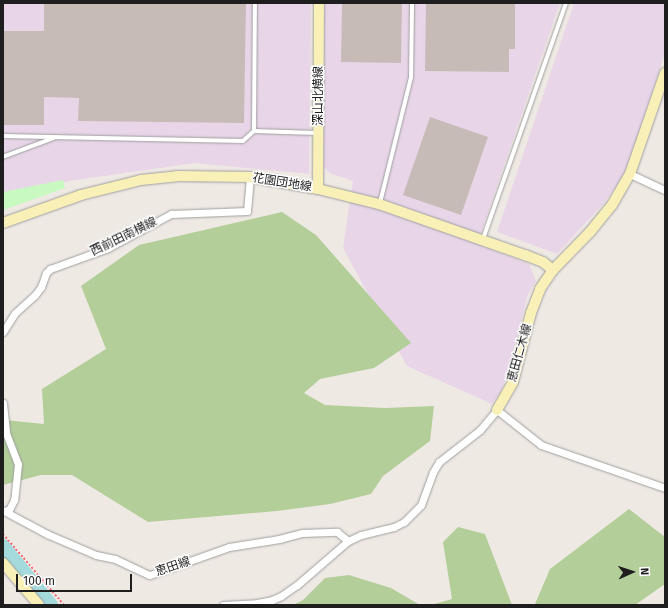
<!DOCTYPE html>
<meta charset="utf-8">
<style>
body{margin:0}
#map{position:relative;width:668px;height:608px;overflow:hidden;background:#efe9e4;font-family:"Fira Sans","Noto Sans JP",sans-serif}
div>[style]{position:absolute}
.industrial>*{inset:0;background:#e8d6e8}
.forest>*{inset:0;background:#b3ce99}
.park>*{inset:0;background:#c7f9c1}
.river>*{height:14px;margin:-7px;padding:0 7px;transform-origin:7px;border-radius:7px;background:#a5dadc}
.building>*{inset:0;background:#c7bbb8}
.path>*{height:1.5px;margin-top:-0.75px;transform-origin:0;background:repeating-linear-gradient(90deg,#f86c78 0 2px,transparent 0 4px)}
.roads{filter:drop-shadow(0 0 1px #9f9f9f) drop-shadow(0 0 1px #9f9f9f)}
.lane>*{height:3.5px;margin:-1.75px;padding:0 1.75px;transform-origin:1.75px;border-radius:1.75px;background:#fff}
.street>*{height:7px;margin:-3.5px;padding:0 3.5px;transform-origin:3.5px;border-radius:3.5px;background:#fff}
.secondary>*{height:10px;margin:-5px;padding:0 5px;transform-origin:5px;border-radius:5px;background:#f9f0b8}
span{translate:-50% -50%;white-space:nowrap;text-align:center;line-height:1.15;-webkit-text-stroke:3px #fff;paint-order:stroke}
.street-label{font-size:12px;color:#1e1e1e}
.frame{position:absolute;inset:0;border:4px solid #1e1e1e;pointer-events:none}
.north{position:absolute;left:612px;top:552px;width:40px;height:40px;-webkit-text-stroke:3px #fff;paint-order:stroke;rotate:87deg;font-size:11px;font-weight:700;line-height:16px;text-align:center;color:#1e1e1e}
.north::after{content:'';display:block;margin:auto;width:14px;height:18px;background:#1e1e1e;clip-path:polygon(50% 0,100% 100%,50% 72%,0 100%)}
.scale{position:absolute;left:16px;top:574px;width:116px;height:18px;box-sizing:border-box;border:2px solid #1e1e1e;border-top:0;padding-left:5px;font-size:12px;line-height:14px;white-space:nowrap;color:#1e1e1e;-webkit-text-stroke:3px #fff;paint-order:stroke}
</style>
<div id="map">
<div class="industrial">
<div style="clip-path:polygon(3px 3px,311px 3px,309px 174px,195px 163px,69px 181px,3px 196px)"></div>
<div style="clip-path:polygon(324px 3px,560px 3px,477px 244px,529px 264px,536px 281px,528px 294px,507px 376px,500px 393px,492px 404px,407px 366px,343px 248px,353px 181px,332px 174px,323px 167px)"></div>
<div style="clip-path:polygon(574px 3px,665px 3px,665px 53px,625px 174px,603px 204px,557px 254px,497px 232px)"></div>
</div>
<div class="forest">
<div style="clip-path:polygon(282px 212px,316px 235px,411px 343px,374px 368px,320px 379px,304px 393px,325px 405px,385px 408px,434px 406px,430px 441px,383px 476px,371px 494px,330px 504px,277px 511px,148px 522px,72px 475px,41px 475px,3px 485px,3px 417px,5px 420px,44px 424px,42px 389px,106px 349px,81px 286px,139px 245px)"></div>
<div style="clip-path:polygon(629px 509px,665px 537px,665px 584px,635px 605px,529px 605px,535px 604px,550px 569px)"></div>
<div style="clip-path:polygon(458px 527px,485px 534px,512px 605px,431px 605px,452px 599px,443px 542px)"></div>
<div style="clip-path:polygon(349px 575px,391px 588px,420px 605px,293px 605px,303px 600px,325px 578px)"></div>
</div>
<div class="park">
<div style="clip-path:polygon(63px 180px,65px 188px,3px 210px,3px 192px)"></div>
</div>
<div class="river">
<div style="left:3px;top:546px;width:76px;rotate:50.9deg"></div>
</div>
<div class="building">
<div style="clip-path:polygon(44px 3px,246px 3px,244px 123px,78px 121px,79px 98px,44px 97px,44px 125px,3px 125px,3px 31px,44px 31px)"></div>
<div style="clip-path:polygon(342px 3px,402px 3px,401px 63px,341px 62px)"></div>
<div style="clip-path:polygon(426px 3px,515px 3px,515px 49px,509px 49px,509px 72px,425px 71px)"></div>
<div style="clip-path:polygon(430px 117px,488px 137px,461px 215px,403px 195px)"></div>
</div>
<div class="path">
<div style="left:3px;top:534px;width:94px;rotate:49.3deg"></div>
</div>
<div class="roads">
<div class="lane">
<div style="left:254px;top:131px;width:63px;rotate:1.8deg"></div>
<div style="left:3px;top:136px;width:240px;rotate:1.2deg"></div>
<div style="left:243px;top:141px;width:15px;rotate:-42deg"></div>
<div style="left:254px;top:131px;width:128px;rotate:-89.6deg"></div>
<div style="left:3px;top:157px;width:54px;rotate:-20.4deg"></div>
<div style="left:380px;top:203px;width:129px;rotate:-76.1deg"></div>
<div style="left:411px;top:78px;width:75px;rotate:-89.2deg"></div>
<div style="left:483px;top:239px;width:250px;rotate:-70.6deg"></div>
</div>
<div class="street">
<div style="left:630px;top:174px;width:38px;rotate:25deg"></div>
<div style="left:3px;top:332px;width:22px;rotate:-58deg"></div>
<div style="left:15px;top:313px;width:27px;rotate:-42deg"></div>
<div style="left:35px;top:295px;width:10px;rotate:-53deg"></div>
<div style="left:41px;top:287px;width:15px;rotate:-70deg"></div>
<div style="left:46px;top:273px;width:6px;rotate:-45deg"></div>
<div style="left:50px;top:269px;width:62px;rotate:-19.9deg"></div>
<div style="left:108px;top:248px;width:72px;rotate:-28.4deg"></div>
<div style="left:171px;top:214px;width:76px;rotate:-2.3deg"></div>
<div style="left:247px;top:211px;width:34px;rotate:-85deg"></div>
<div style="left:3px;top:403px;width:30px;rotate:84deg"></div>
<div style="left:6px;top:433px;width:33px;rotate:69deg"></div>
<div style="left:18px;top:464px;width:36px;rotate:96deg"></div>
<div style="left:14px;top:500px;width:11px;rotate:117deg"></div>
<div style="left:9px;top:510px;width:6px;rotate:171deg"></div>
<div style="left:4px;top:511px;width:49px;rotate:28.1deg"></div>
<div style="left:47px;top:534px;width:53px;rotate:23.2deg"></div>
<div style="left:96px;top:555px;width:19px;rotate:12deg"></div>
<div style="left:115px;top:559px;width:38px;rotate:25deg"></div>
<div style="left:150px;top:575px;width:84px;rotate:-19.5deg"></div>
<div style="left:229px;top:547px;width:51px;rotate:-9.1deg"></div>
<div style="left:279px;top:539px;width:24px;rotate:-15deg"></div>
<div style="left:302px;top:533px;width:35px;rotate:-2deg"></div>
<div style="left:337px;top:532px;width:14px;rotate:39deg"></div>
<div style="left:223px;top:605px;width:34px;rotate:-3deg"></div>
<div style="left:257px;top:603px;width:15px;rotate:-11deg"></div>
<div style="left:272px;top:600px;width:10px;rotate:-24deg"></div>
<div style="left:281px;top:596px;width:19px;rotate:-35deg"></div>
<div style="left:297px;top:585px;width:67px;rotate:-40.8deg"></div>
<div style="left:348px;top:541px;width:14px;rotate:-25deg"></div>
<div style="left:361px;top:535px;width:34px;rotate:-14deg"></div>
<div style="left:394px;top:527px;width:11px;rotate:-27deg"></div>
<div style="left:404px;top:522px;width:24px;rotate:-45deg"></div>
<div style="left:421px;top:505px;width:35px;rotate:-70deg"></div>
<div style="left:433px;top:472px;width:12px;rotate:-59deg"></div>
<div style="left:439px;top:462px;width:52px;rotate:-38deg"></div>
<div style="left:480px;top:430px;width:26px;rotate:-50deg"></div>
<div style="left:497px;top:410px;width:56px;rotate:38.5deg"></div>
<div style="left:541px;top:445px;width:131px;rotate:19.1deg"></div>
</div>
<div class="secondary">
<div style="left:318px;top:189px;width:186px;rotate:-89.7deg"></div>
<div style="left:3px;top:223px;width:83px;rotate:-19.7deg"></div>
<div style="left:81px;top:195px;width:62px;rotate:-14deg"></div>
<div style="left:141px;top:180px;width:36px;rotate:-6deg"></div>
<div style="left:177px;top:176px;width:73px;rotate:0.8deg"></div>
<div style="left:250px;top:177px;width:69px;rotate:10deg"></div>
<div style="left:318px;top:189px;width:63px;rotate:13.8deg"></div>
<div style="left:379px;top:204px;width:155px;rotate:19.3deg"></div>
<div style="left:525px;top:255px;width:19px;rotate:21deg"></div>
<div style="left:543px;top:262px;width:13px;rotate:39deg"></div>
<div style="left:497px;top:410px;width:32px;rotate:-60deg"></div>
<div style="left:513px;top:382px;width:71px;rotate:-75.4deg"></div>
<div style="left:531px;top:313px;width:26px;rotate:-69deg"></div>
<div style="left:540px;top:289px;width:23px;rotate:-56deg"></div>
<div style="left:553px;top:270px;width:53px;rotate:-45.8deg"></div>
<div style="left:590px;top:232px;width:35px;rotate:-51deg"></div>
<div style="left:612px;top:205px;width:36px;rotate:-60deg"></div>
<div style="left:630px;top:174px;width:107px;rotate:-70.9deg"></div>
<div style="left:3px;top:563px;width:55px;rotate:49.4deg"></div>
</div>
</div>
<div class="street-label">
<span style="left:319px;top:96px;rotate:-90deg">深山北横線</span>
<span style="left:282px;top:183px;rotate:9deg">花園団地線</span>
<span style="left:124px;top:237px;rotate:-26deg">西前田南横線</span>
<span style="left:520px;top:353px;rotate:-74deg">恵田仁木線</span>
<span style="left:173px;top:567px;rotate:-19deg">恵田線</span>
</div>
<div class="frame"></div>
<div class="north">N</div>
<div class="scale">100 m</div>
</div>
